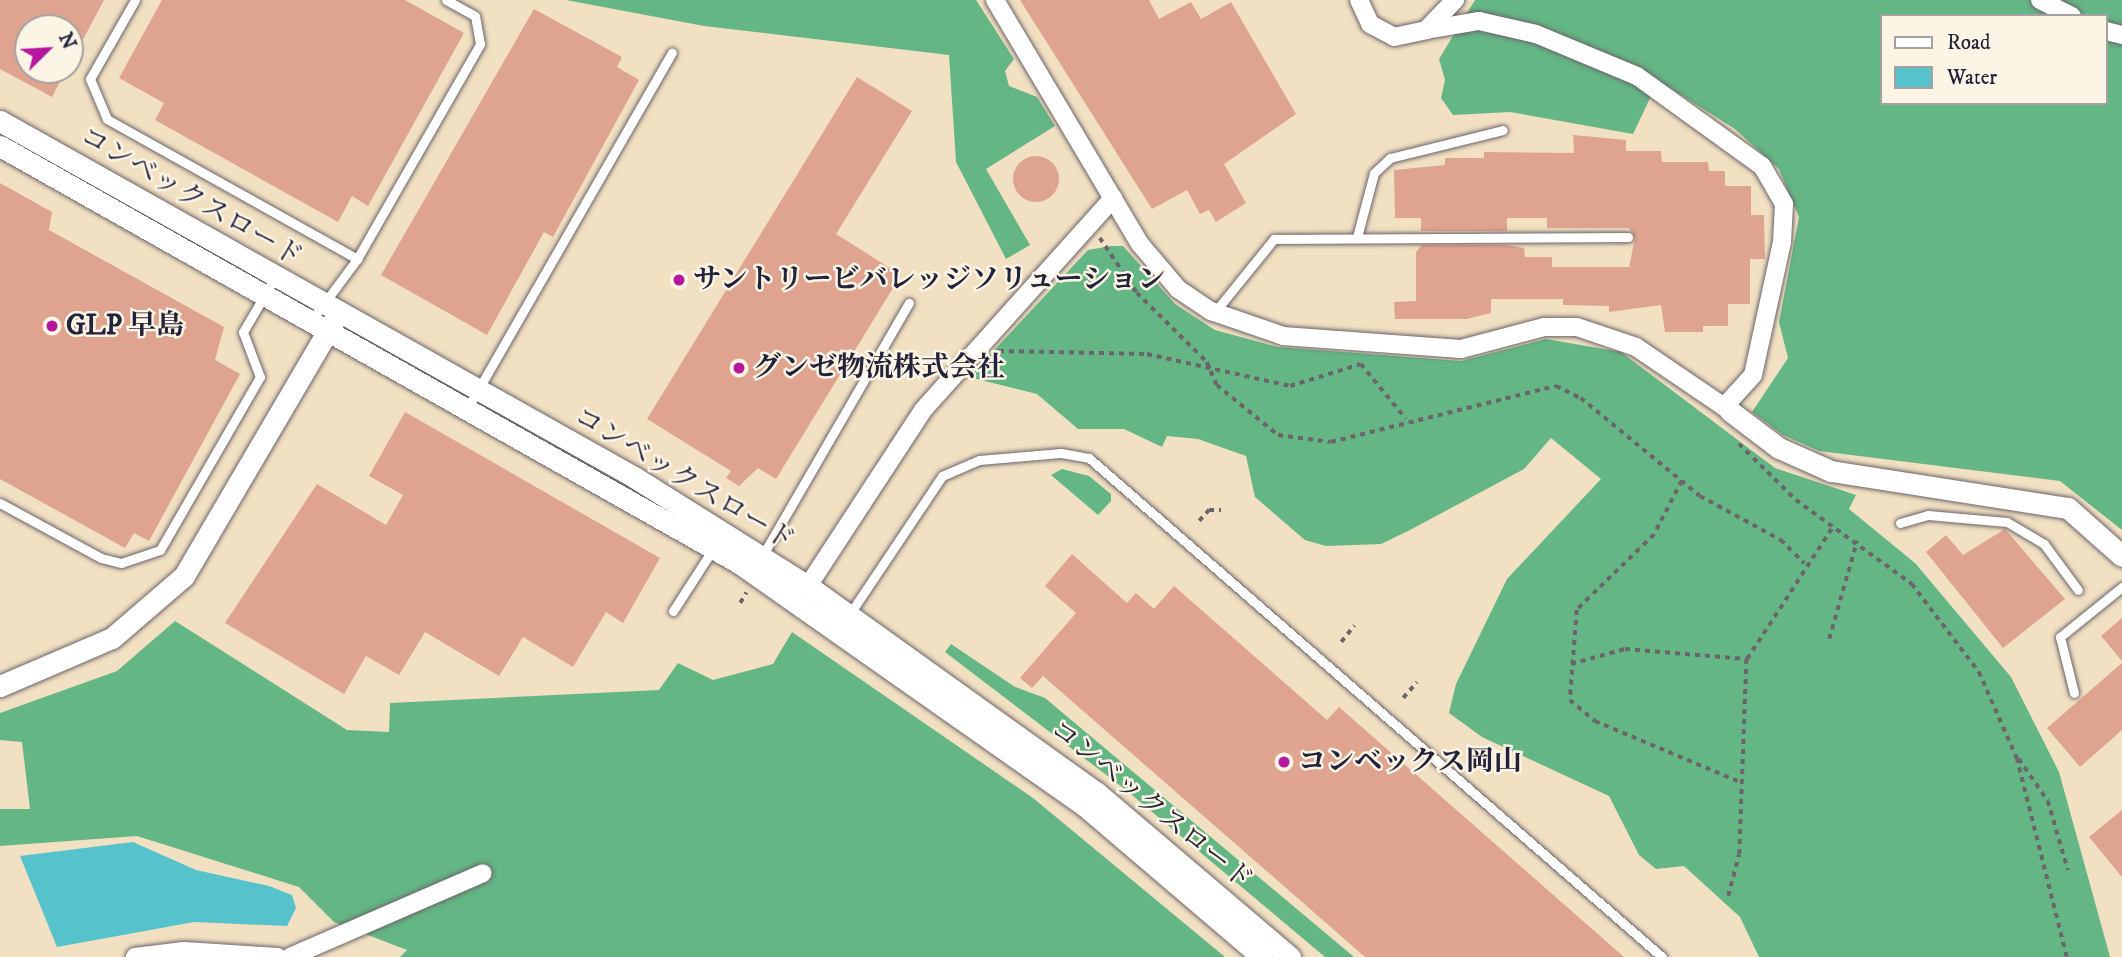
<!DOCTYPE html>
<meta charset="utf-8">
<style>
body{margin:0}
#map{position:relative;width:2122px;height:957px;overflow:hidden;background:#f2e0c2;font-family:"IM FELL DW Pica","Noto Serif JP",serif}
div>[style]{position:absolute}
.forest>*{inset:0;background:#64b684}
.water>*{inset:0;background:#56c3cc}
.building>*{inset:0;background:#dea48f}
.round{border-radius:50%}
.path>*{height:3.5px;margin-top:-1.75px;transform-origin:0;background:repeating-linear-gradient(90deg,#6b646a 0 5px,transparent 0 10px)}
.roads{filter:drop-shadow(0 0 2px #6b646a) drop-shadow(0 0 2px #6b646a)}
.service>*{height:9px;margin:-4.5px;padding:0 4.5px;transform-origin:4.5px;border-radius:4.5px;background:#fff}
.minor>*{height:18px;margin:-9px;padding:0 9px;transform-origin:9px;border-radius:9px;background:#fff}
.tertiary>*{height:21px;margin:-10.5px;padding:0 10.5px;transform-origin:10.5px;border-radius:10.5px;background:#fff}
.dots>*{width:19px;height:19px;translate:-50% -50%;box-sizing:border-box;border:4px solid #fcf5e5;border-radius:50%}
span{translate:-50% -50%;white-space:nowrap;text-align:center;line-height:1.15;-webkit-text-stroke:5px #fcf5e5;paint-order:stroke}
.street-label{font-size:28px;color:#22223b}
.poi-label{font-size:28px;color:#22223b;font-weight:700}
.left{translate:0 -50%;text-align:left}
.legend{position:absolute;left:1880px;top:14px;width:228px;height:91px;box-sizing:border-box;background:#fcf5e5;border:2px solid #a5a1a1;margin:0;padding:9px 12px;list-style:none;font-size:21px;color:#22223b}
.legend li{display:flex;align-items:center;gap:14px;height:35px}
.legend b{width:35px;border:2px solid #a5a1a1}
.north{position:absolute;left:14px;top:14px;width:70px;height:70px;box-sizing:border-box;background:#fcf5e5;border:2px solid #a5a1a1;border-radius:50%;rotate:66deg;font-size:19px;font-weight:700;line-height:28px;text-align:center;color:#22223b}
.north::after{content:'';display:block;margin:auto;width:24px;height:32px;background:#b5179e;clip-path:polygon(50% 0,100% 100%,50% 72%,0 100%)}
</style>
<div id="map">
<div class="forest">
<div style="clip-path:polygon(566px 0,976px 0,1014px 59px,1005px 71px,1009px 86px,1037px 97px,1055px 126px,986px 169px,1030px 245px,1006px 259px,956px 162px,949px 55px,704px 26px)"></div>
<div style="clip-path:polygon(evenodd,1475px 0,2122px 0,2122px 530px,2060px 481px,1819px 451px,1783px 435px,1752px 412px,1788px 358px,1779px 322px,1799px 217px,1779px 169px,1735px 129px,1632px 64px,1653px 92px,1633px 134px,1510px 112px,1453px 115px,1441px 98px,1445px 80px,1439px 59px,1475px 0,1882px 16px,2106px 16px,2106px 103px,1882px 103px,1882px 16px)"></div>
<div style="clip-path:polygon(1111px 246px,1123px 246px,1175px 304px,1215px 330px,1278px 347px,1461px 361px,1546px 339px,1621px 352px,1775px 468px,1856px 495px,1849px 509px,1915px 563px,2011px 677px,2059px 772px,2110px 957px,1759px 957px,1740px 917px,1684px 866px,1656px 869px,1639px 855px,1609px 796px,1482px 737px,1449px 713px,1456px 684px,1507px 579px,1601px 479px,1551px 438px,1524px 469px,1410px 530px,1381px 544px,1326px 546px,1305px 540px,1255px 497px,1246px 456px,1198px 439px,1167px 436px,1162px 447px,1124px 429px,1078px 429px,1037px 394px,969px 377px,1088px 250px)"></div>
<div style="clip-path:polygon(1062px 469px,1089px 476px,1111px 494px,1111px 501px,1098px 515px,1051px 475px)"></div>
<div style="clip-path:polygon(175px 621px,347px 730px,389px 732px,390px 703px,659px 690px,678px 663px,713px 680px,773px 664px,792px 632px,1033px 798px,1225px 957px,400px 957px,407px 950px,334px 922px,299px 887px,137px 836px,0 846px,0 809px,30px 809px,22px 742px,0 740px,0 713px,117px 671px)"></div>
<div style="clip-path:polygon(951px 644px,1015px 687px,1045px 698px,1354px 957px,1325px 957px,1126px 790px,945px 652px)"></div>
</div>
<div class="water">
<div style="clip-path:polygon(133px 842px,196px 870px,269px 886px,292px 895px,296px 908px,287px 926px,194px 922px,57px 947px,20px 856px)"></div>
</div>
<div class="building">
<div style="clip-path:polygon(0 0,104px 0,70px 64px,70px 28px,28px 28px,28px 70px,66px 70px,52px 97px,0 69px)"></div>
<div style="clip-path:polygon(162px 0,405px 0,464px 33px,368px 206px,352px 196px,338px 222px,155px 120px,164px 103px,119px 78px)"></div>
<div style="clip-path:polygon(1020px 0,1149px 0,1159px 19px,1191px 2px,1201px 19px,1231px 2px,1296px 114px,1224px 164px,1246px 203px,1216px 222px,1209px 210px,1200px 214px,1187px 190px,1152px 209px)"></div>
<div style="clip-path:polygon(534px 9px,622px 57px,617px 67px,639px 80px,553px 237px,544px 232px,487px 335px,381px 275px)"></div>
<div style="clip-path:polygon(857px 77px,912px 111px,836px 234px,901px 275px,776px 479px,758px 468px,739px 486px,726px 478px,731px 471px,647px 419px)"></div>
<div style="clip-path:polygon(1573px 135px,1626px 140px,1626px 151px,1661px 151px,1662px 162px,1708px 162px,1709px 171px,1725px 171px,1725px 186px,1751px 186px,1751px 215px,1764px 215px,1765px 259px,1750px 259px,1750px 304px,1728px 304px,1728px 326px,1703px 326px,1703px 332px,1665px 332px,1661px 305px,1609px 312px,1609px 306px,1563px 305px,1563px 299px,1491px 299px,1491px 313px,1467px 319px,1395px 319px,1394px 302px,1416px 301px,1416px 252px,1422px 245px,1507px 245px,1524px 248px,1525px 257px,1552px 257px,1552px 267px,1629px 267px,1635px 238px,1629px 228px,1547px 228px,1547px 218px,1507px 218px,1507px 231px,1421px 231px,1421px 218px,1395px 218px,1394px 170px,1445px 165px,1445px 158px,1484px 158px,1484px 152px,1574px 153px)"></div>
<div class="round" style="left:1013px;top:156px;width:46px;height:46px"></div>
<div style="clip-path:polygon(0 183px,52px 212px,49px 230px,224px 327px,215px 360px,240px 374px,149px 541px,134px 533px,125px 548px,0 479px)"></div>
<div style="clip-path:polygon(405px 412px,660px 558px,623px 623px,606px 612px,573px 667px,523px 637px,499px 676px,425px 632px,399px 675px,366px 656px,344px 694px,225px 623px,317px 484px,386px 525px,403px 495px,369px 476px)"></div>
<div style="clip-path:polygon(2005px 529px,2065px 599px,2003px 648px,1926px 552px,1946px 535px,1963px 555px)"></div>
<div style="clip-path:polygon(1072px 554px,1127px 603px,1136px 593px,1154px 609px,1174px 586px,1327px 720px,1339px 707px,1624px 957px,1365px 957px,1043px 676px,1032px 688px,1020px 678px,1076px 613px,1045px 586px)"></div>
<div style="clip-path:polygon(2122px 618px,2122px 661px,2101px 636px)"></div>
<div style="clip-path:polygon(2122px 663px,2122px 730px,2080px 767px,2047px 728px)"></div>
<div style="clip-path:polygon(2122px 810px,2122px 877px,2089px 837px)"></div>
</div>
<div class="path">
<div style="left:1100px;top:238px;width:66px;rotate:56.1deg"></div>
<div style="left:1137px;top:293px;width:98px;rotate:44.6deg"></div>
<div style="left:1207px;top:362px;width:25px;rotate:67deg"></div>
<div style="left:1217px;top:385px;width:79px;rotate:39.3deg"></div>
<div style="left:1278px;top:435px;width:53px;rotate:7.5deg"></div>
<div style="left:1331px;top:442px;width:232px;rotate:-14deg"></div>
<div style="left:1556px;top:386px;width:28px;rotate:26deg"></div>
<div style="left:1581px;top:398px;width:154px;rotate:39.5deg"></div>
<div style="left:1700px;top:496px;width:92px;rotate:28.5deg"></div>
<div style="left:1781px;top:540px;width:33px;rotate:45deg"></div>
<div style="left:999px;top:351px;width:148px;rotate:1.2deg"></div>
<div style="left:1147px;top:354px;width:147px;rotate:12.6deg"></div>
<div style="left:1290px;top:386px;width:74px;rotate:-17.2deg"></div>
<div style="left:1361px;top:364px;width:71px;rotate:50.7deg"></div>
<div style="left:1739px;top:444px;width:80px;rotate:44.5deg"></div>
<div style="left:1796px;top:500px;width:143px;rotate:35.9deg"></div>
<div style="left:1912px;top:584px;width:111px;rotate:52.7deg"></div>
<div style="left:1979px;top:672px;width:94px;rotate:66.2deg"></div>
<div style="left:2017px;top:758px;width:205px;rotate:75.9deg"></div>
<div style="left:1682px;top:481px;width:61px;rotate:117.4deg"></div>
<div style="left:1654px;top:535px;width:107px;rotate:135.8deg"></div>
<div style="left:1577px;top:610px;width:90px;rotate:94.4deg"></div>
<div style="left:1570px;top:700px;width:33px;rotate:40deg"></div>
<div style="left:1595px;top:721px;width:155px;rotate:22.8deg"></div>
<div style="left:1199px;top:521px;width:15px;rotate:-48deg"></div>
<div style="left:1209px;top:510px;width:12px"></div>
<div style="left:740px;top:603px;width:12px;rotate:-59deg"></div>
<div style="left:1829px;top:639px;width:102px;rotate:-74.1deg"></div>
<div style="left:1341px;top:642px;width:21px;rotate:-51deg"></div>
<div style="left:1571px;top:664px;width:56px;rotate:-15.5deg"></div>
<div style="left:1625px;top:649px;width:122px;rotate:4.7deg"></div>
<div style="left:1747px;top:659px;width:160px;rotate:-57deg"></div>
<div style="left:1403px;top:698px;width:21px;rotate:-49deg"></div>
<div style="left:2019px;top:759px;width:51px;rotate:55.4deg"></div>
<div style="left:2048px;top:801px;width:72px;rotate:73.8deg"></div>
<div style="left:1728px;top:896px;width:43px;rotate:-75.3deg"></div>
<div style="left:1739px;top:854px;width:195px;rotate:-87.9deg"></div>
</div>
<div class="roads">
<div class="service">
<div style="left:135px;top:0;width:91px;rotate:119.7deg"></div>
<div style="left:90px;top:79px;width:43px;rotate:67deg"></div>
<div style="left:107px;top:119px;width:287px;rotate:29.2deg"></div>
<div style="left:1357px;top:237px;width:66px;rotate:-75.1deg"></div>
<div style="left:1374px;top:173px;width:22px;rotate:-43deg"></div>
<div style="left:1390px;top:158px;width:116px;rotate:-13.9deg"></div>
<div style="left:1214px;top:313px;width:95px;rotate:-51deg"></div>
<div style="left:1274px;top:239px;width:354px;rotate:-0.3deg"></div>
<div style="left:311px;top:321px;width:77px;rotate:-53.4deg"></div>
<div style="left:357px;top:259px;width:248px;rotate:-60.2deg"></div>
<div style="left:480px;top:44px;width:28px;rotate:-100deg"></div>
<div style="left:475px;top:16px;width:33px;rotate:-151deg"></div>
<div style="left:467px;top:409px;width:411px;rotate:-60.1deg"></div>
<div style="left:0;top:503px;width:115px;rotate:28.6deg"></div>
<div style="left:101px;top:558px;width:21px;rotate:14deg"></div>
<div style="left:121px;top:563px;width:41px;rotate:-18.4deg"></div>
<div style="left:160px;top:550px;width:200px;rotate:-60deg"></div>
<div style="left:260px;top:377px;width:48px;rotate:-110.7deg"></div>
<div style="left:243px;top:332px;width:64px;rotate:-59.8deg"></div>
<div style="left:1900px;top:523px;width:29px;rotate:-16deg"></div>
<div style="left:1928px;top:515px;width:79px;rotate:5.1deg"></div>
<div style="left:2007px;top:522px;width:43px;rotate:30.7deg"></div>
<div style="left:2044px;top:544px;width:57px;rotate:53.5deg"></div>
<div style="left:761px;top:558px;width:295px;rotate:-59.9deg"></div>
<div style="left:673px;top:611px;width:74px;rotate:-57.2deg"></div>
<div style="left:849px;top:615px;width:167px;rotate:-56.2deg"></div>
<div style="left:942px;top:476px;width:40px;rotate:-23.4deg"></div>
<div style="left:979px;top:460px;width:82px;rotate:-4.9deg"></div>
<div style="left:1061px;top:453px;width:28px;rotate:10deg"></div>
<div style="left:1089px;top:458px;width:760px;rotate:41.05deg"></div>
<div style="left:2074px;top:693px;width:58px;rotate:-104deg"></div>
<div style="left:2060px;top:637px;width:80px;rotate:-38.9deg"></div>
</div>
<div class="minor">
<div style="left:995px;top:0;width:284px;rotate:59.3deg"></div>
<div style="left:1140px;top:244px;width:59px;rotate:49.8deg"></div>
<div style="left:1178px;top:289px;width:40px;rotate:34deg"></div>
<div style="left:1211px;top:311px;width:76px;rotate:19.1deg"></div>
<div style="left:1283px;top:336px;width:178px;rotate:4.2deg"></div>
<div style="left:1461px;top:349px;width:86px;rotate:-14.8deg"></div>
<div style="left:1544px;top:327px;width:33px"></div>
<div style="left:1577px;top:327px;width:62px;rotate:18.7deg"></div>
<div style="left:1636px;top:347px;width:114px;rotate:34.2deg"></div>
<div style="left:1359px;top:0;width:26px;rotate:65deg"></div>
<div style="left:1370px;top:24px;width:27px;rotate:28deg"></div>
<div style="left:1394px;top:37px;width:33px;rotate:-12deg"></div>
<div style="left:1426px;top:30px;width:42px;rotate:-46deg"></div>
<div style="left:2040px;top:0;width:36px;rotate:27deg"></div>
<div style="left:1426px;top:30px;width:54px;rotate:-9.6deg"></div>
<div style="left:1479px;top:21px;width:58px;rotate:12.8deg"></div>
<div style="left:1536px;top:34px;width:109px;rotate:22.6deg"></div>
<div style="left:1637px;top:76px;width:154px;rotate:35.8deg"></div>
<div style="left:1762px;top:166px;width:44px;rotate:59.9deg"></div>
<div style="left:1784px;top:204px;width:38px;rotate:93deg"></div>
<div style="left:1782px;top:242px;width:136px;rotate:102.3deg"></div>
<div style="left:1753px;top:375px;width:43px;rotate:132.2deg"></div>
<div style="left:2106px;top:31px;width:16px;rotate:14deg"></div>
<div style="left:808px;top:586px;width:210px;rotate:-56.8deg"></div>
<div style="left:923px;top:410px;width:285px;rotate:-48.1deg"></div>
<div style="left:135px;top:957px;width:49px;rotate:-7deg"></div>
<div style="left:184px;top:951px;width:94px;rotate:3.7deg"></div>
<div style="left:290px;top:957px;width:210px;rotate:-23.5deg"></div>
</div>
<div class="tertiary">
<div style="left:0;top:121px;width:727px;rotate:29.31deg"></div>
<div style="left:634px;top:477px;width:205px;rotate:32.1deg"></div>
<div style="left:808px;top:586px;width:354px;rotate:35.6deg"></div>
<div style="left:1096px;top:792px;width:255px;rotate:40.4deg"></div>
<div style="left:0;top:146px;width:849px;rotate:29.43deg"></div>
<div style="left:739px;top:563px;width:423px;rotate:35.1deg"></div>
<div style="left:1085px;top:806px;width:233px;rotate:40.5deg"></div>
<div style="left:1730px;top:411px;width:61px;rotate:37.1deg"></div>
<div style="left:1779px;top:448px;width:57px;rotate:23.9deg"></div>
<div style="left:1831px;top:471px;width:240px;rotate:8.9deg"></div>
<div style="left:2068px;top:508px;width:72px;rotate:41.6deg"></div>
<div style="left:0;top:686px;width:122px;rotate:-23.2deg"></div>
<div style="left:112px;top:638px;width:95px;rotate:-40.7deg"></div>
<div style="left:184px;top:576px;width:298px;rotate:-59.6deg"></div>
</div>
</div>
<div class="dots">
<div style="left:679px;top:280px;background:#b5179e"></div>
<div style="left:52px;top:326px;background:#b5179e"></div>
<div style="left:739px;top:368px;background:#b5179e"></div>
<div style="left:1284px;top:762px;background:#b5179e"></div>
</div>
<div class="street-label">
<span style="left:191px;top:197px;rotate:30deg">コンベックスロード</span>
<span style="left:684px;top:479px;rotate:31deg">コンベックスロード</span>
<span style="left:1151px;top:805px;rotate:39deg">コンベックスロード</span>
</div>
<div class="poi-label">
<span class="left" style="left:693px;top:280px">サントリービバレッジソリューション</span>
<span class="left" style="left:66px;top:326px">GLP 早島</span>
<span class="left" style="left:753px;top:368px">グンゼ物流株式会社</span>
<span class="left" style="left:1298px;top:762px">コンベックス岡山</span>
</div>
<ul class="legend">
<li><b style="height:9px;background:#fff"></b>Road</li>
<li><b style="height:19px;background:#56c3cc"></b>Water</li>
</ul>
<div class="north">N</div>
</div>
